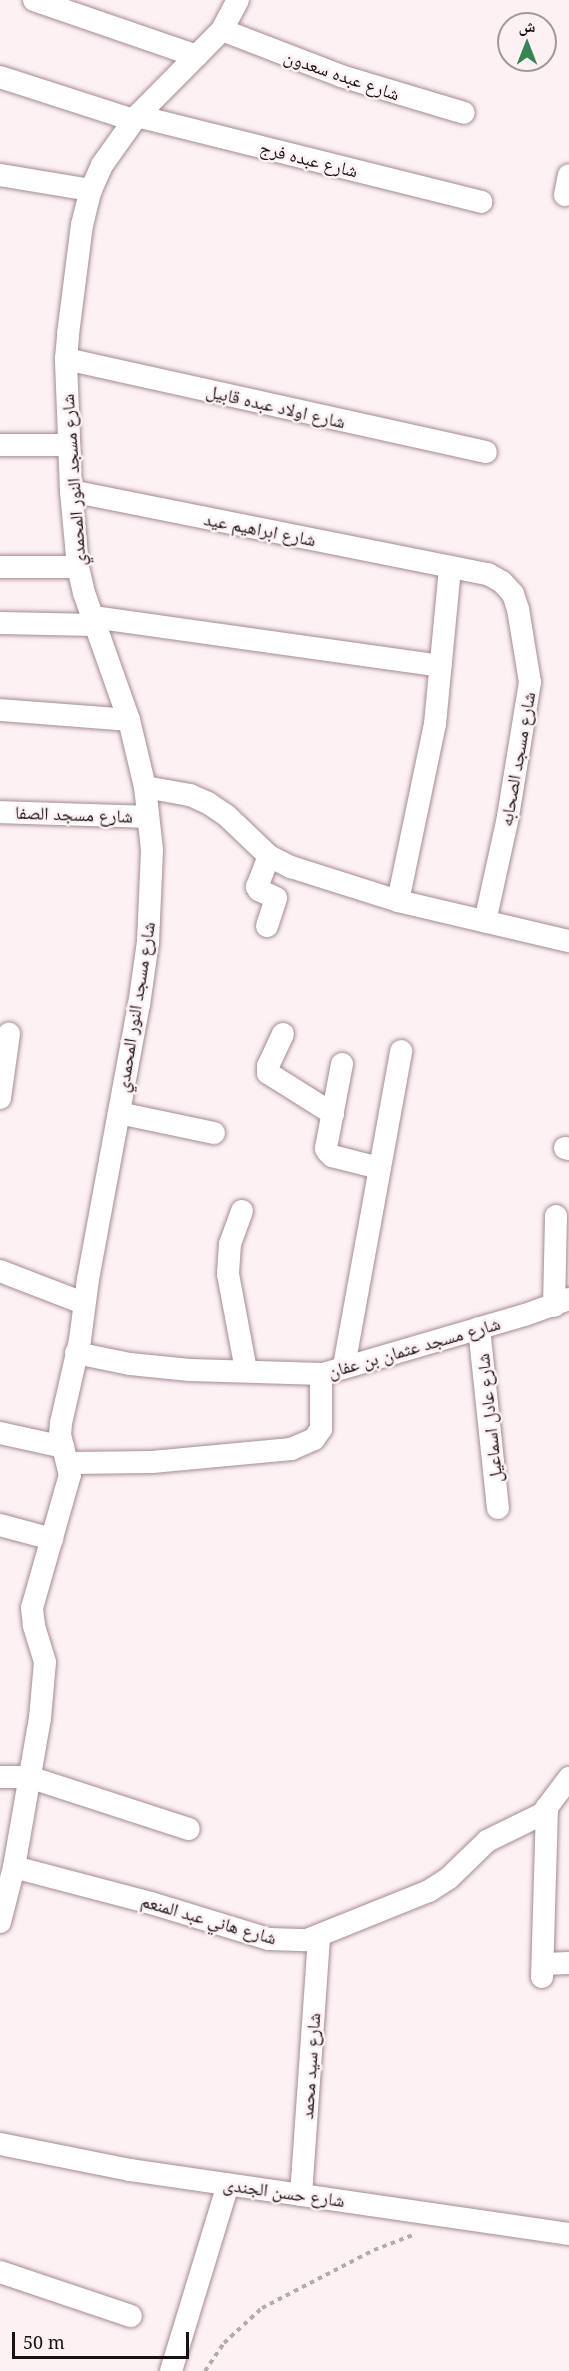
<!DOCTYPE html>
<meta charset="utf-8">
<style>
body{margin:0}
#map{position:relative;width:569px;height:2371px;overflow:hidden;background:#fdf1f4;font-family:"Noto Serif","Noto Naskh Arabic",serif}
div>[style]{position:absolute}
.path>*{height:4px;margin-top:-2px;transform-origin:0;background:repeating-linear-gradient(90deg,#b5aaac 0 4.5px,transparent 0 9px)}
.roads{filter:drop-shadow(0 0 2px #a48b91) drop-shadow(0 0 2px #a48b91)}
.street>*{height:22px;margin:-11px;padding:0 11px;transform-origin:11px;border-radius:11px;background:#fff}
span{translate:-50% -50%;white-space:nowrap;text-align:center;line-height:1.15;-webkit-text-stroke:5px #fdf1f4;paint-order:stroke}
.street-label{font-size:18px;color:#191012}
.north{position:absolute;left:497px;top:12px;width:60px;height:60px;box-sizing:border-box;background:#fdf1f4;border:2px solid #a2979a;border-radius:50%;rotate:0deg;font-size:16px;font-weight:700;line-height:24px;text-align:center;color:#191012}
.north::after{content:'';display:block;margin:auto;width:21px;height:27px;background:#368554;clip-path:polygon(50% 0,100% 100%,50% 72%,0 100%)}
.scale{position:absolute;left:12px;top:2332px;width:177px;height:27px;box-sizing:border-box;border:3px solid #191012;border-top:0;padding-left:8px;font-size:18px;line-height:21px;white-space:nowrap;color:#191012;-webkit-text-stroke:4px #fdf1f4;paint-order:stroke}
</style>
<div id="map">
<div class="path">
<div style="left:205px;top:2371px;width:34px;rotate:-56deg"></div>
<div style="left:224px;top:2343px;width:52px;rotate:-42.6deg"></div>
<div style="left:262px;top:2308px;width:126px;rotate:-27.4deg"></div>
<div style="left:374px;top:2250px;width:42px;rotate:-21deg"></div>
</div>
<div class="roads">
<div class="street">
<div style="left:34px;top:0;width:172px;rotate:19deg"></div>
<div style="left:222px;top:30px;width:128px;rotate:21.1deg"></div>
<div style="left:341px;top:76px;width:128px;rotate:16.7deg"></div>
<div style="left:0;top:77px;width:140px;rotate:17.9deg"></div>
<div style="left:137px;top:116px;width:355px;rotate:14deg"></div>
<div style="left:0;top:175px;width:92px;rotate:9.4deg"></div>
<div style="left:565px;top:195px;width:20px;rotate:-79deg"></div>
<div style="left:66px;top:359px;width:430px;rotate:12.5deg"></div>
<div style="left:0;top:445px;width:69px"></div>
<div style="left:71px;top:491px;width:425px;rotate:11.3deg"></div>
<div style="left:488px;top:574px;width:16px;rotate:30deg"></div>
<div style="left:502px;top:582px;width:16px;rotate:47deg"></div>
<div style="left:513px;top:594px;width:16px;rotate:72deg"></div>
<div style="left:518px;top:609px;width:74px;rotate:80.7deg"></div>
<div style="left:530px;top:682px;width:137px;rotate:99.3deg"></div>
<div style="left:508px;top:817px;width:107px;rotate:102.4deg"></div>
<div style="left:0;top:567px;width:78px"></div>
<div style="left:93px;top:617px;width:351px;rotate:8deg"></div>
<div style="left:0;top:623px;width:96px;rotate:1.2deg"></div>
<div style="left:0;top:710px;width:129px;rotate:4.4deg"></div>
<div style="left:145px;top:787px;width:46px;rotate:10.1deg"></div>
<div style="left:190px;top:795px;width:20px;rotate:24deg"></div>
<div style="left:208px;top:803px;width:22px;rotate:34deg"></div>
<div style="left:226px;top:815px;width:59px;rotate:43.6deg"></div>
<div style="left:269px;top:856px;width:25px;rotate:27deg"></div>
<div style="left:291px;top:867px;width:112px;rotate:17.6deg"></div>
<div style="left:398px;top:901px;width:176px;rotate:13.2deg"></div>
<div style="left:0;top:812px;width:148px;rotate:1.9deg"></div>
<div style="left:398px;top:901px;width:181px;rotate:-78.2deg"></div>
<div style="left:435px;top:724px;width:158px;rotate:-84.5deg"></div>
<div style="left:267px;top:926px;width:29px;rotate:-72deg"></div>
<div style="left:276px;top:898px;width:19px;rotate:-155deg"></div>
<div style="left:259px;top:890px;width:4px;rotate:-124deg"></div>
<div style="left:257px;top:887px;width:33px;rotate:-69deg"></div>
<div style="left:283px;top:1034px;width:35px;rotate:115deg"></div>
<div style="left:268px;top:1066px;width:7px;rotate:90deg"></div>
<div style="left:268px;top:1073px;width:77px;rotate:32.2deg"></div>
<div style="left:342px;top:1064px;width:86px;rotate:100.8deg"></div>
<div style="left:326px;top:1148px;width:4px;rotate:63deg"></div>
<div style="left:328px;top:1152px;width:6px;rotate:45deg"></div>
<div style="left:332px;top:1156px;width:49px;rotate:14.3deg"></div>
<div style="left:0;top:1098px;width:65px;rotate:-82deg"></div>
<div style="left:119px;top:1113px;width:97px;rotate:11.9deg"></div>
<div style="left:565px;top:1148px;width:4px;rotate:14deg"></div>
<div style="left:242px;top:1211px;width:35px;rotate:110deg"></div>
<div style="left:230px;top:1244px;width:30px;rotate:94deg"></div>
<div style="left:228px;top:1274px;width:98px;rotate:79.4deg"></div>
<div style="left:0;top:1271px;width:89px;rotate:21.1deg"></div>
<div style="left:554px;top:1306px;width:90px;rotate:-88.7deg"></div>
<div style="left:479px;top:1328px;width:181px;rotate:84deg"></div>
<div style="left:76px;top:1353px;width:55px;rotate:11.5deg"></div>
<div style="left:130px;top:1364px;width:60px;rotate:5.7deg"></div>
<div style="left:190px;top:1370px;width:133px;rotate:1.7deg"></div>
<div style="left:323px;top:1374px;width:210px;rotate:-16.3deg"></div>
<div style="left:525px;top:1315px;width:47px;rotate:-20deg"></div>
<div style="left:344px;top:1366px;width:320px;rotate:-79.7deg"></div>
<div style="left:0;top:1433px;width:65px;rotate:12.5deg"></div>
<div style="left:69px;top:1463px;width:83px;rotate:-0.7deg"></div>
<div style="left:152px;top:1462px;width:140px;rotate:-5.3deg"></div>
<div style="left:291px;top:1449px;width:25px;rotate:-23deg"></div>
<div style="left:314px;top:1439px;width:12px;rotate:-55deg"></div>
<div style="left:321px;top:1429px;width:51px;rotate:-90deg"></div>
<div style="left:321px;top:1378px;width:4px;rotate:-63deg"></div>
<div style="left:0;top:1525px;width:54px;rotate:15.1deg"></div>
<div style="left:0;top:1777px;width:29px"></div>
<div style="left:29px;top:1777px;width:168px;rotate:18deg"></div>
<div style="left:14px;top:1867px;width:142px;rotate:14.7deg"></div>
<div style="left:151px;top:1903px;width:123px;rotate:17deg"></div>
<div style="left:269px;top:1939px;width:38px;rotate:2deg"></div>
<div style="left:307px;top:1940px;width:131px;rotate:-21.9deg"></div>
<div style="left:429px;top:1891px;width:24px;rotate:-33deg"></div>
<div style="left:449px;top:1878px;width:53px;rotate:-44.2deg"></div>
<div style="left:487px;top:1841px;width:61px;rotate:-26.1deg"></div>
<div style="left:542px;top:1814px;width:45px;rotate:-53.1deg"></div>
<div style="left:0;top:1922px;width:57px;rotate:-75.7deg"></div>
<div style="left:14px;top:1867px;width:151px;rotate:-80.1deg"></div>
<div style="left:40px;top:1718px;width:56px;rotate:-84.9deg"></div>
<div style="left:45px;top:1662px;width:39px;rotate:-107deg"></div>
<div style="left:34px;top:1625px;width:17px;rotate:-97deg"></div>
<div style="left:32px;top:1608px;width:138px;rotate:-74.1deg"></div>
<div style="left:70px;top:1475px;width:41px;rotate:-104deg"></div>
<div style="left:60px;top:1435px;width:12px;rotate:-85deg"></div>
<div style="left:61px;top:1423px;width:85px;rotate:-77.1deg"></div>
<div style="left:80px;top:1340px;width:62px;rotate:-82.5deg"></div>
<div style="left:88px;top:1279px;width:279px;rotate:-79.5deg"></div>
<div style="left:139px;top:1005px;width:64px;rotate:-81.9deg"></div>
<div style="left:148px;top:942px;width:92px;rotate:-87.5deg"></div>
<div style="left:152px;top:850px;width:63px;rotate:-96.3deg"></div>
<div style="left:145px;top:787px;width:69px;rotate:-103.4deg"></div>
<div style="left:129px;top:720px;width:135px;rotate:-109.5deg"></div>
<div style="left:84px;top:593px;width:27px;rotate:-103deg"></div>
<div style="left:78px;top:567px;width:76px;rotate:-95.3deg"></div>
<div style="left:71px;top:491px;width:132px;rotate:-92.2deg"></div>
<div style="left:66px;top:359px;width:25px;rotate:-85deg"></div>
<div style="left:68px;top:334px;width:110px;rotate:-82.7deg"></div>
<div style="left:82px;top:225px;width:36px;rotate:-76deg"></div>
<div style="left:91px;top:190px;width:27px;rotate:-66deg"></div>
<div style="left:102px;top:165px;width:60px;rotate:-54.5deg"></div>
<div style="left:137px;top:116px;width:121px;rotate:-45.3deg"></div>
<div style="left:222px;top:30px;width:34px;rotate:-62deg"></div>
<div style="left:543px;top:1964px;width:26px;rotate:-2deg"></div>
<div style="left:542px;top:1977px;width:170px;rotate:-88.3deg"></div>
<div style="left:0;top:2144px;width:133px;rotate:11.3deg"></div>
<div style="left:130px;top:2170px;width:444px;rotate:8.3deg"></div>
<div style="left:301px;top:2195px;width:259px;rotate:-86deg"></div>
<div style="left:0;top:2272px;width:138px;rotate:18.6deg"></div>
<div style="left:171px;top:2371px;width:195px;rotate:-73deg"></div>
</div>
</div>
<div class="street-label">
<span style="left:342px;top:75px;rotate:19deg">شارع عبده سعدون</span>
<span style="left:309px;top:159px;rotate:14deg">شارع عبده فرج</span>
<span style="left:276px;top:406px;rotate:13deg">شارع اولاد عبده قابيل</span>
<span style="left:73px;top:480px;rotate:-94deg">شارع مسجد النور المحمدي</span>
<span style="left:260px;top:529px;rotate:11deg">شارع ابراهيم عيد</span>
<span style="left:517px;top:759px;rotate:-80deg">شارع مسجد الصحابه</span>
<span style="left:74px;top:814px;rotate:2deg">شارع مسجد الصفا</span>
<span style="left:135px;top:1007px;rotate:-81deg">شارع مسجد النور المحمدي</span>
<span style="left:414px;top:1347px;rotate:-16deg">شارع مسجد عثمان بن عفان</span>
<span style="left:489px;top:1418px;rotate:-96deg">شارع عادل اسماعيل</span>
<span style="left:209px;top:1919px;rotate:16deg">شارع هاني عبد المنعم</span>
<span style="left:310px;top:2066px;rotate:-86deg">شارع سيد محمد</span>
<span style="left:284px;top:2192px;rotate:8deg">شارع حسن الجندى</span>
</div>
<div class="north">ش</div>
<div class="scale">50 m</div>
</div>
